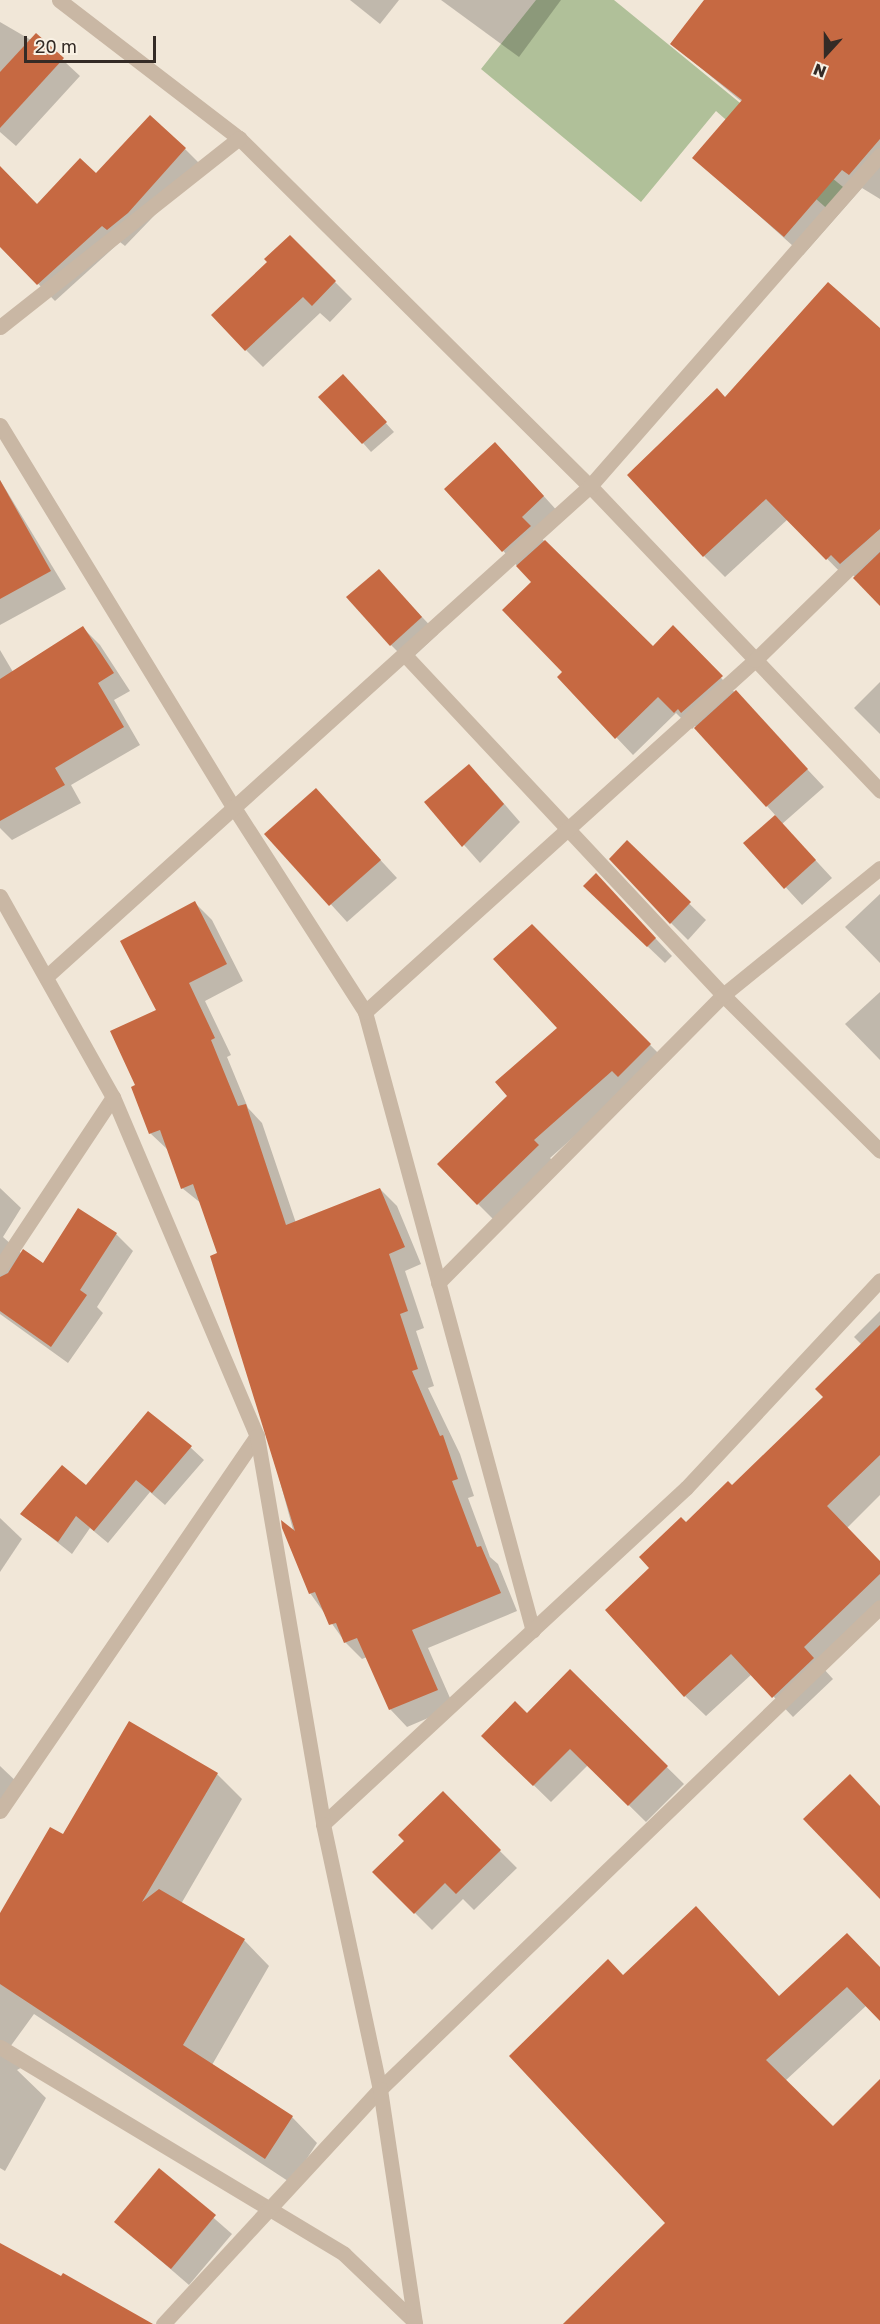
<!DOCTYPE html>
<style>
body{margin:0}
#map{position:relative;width:880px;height:2324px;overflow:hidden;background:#f1e7d8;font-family:"Golos Text",sans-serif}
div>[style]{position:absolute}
.green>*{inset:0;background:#b0c099}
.shadow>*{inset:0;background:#0003}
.building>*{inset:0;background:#c66942}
.minor>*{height:15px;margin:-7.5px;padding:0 7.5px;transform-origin:7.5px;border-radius:7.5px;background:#c9b7a4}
.tertiary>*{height:15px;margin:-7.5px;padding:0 7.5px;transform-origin:7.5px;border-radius:7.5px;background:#c9b7a4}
span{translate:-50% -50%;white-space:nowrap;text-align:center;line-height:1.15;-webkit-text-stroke:5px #f9f1e4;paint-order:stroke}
.north{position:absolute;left:796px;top:24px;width:60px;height:60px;-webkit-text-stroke:4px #f9f1e4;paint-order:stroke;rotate:201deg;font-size:16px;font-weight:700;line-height:24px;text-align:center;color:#342b26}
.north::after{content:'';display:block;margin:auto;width:21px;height:27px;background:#342b26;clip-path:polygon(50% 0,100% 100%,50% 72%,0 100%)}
.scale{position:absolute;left:24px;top:36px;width:132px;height:27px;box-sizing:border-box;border:3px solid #342b26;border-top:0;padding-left:8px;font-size:18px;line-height:21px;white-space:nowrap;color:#342b26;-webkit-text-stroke:4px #f9f1e4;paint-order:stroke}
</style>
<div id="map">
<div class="green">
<div style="clip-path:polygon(536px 0,614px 0,848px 191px,832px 213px,716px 111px,641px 202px,481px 69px)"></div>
</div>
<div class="shadow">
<div style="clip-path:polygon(350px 0,399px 0,380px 24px)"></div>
<div style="clip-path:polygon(441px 0,561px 0,519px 57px)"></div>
<div style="clip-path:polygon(706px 0,880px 0,880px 199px,862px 188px,803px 255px,694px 157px,742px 102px,672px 44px)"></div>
<div style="clip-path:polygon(0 22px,31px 40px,36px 35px,80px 76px,16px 146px,0 132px)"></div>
<div style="clip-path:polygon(185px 149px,202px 166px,125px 246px,120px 242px,55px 301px,0 245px,0 216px,37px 206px,96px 175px)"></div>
<div style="clip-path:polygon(290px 237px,352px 299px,330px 322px,320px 313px,263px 367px,246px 350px,269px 262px)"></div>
<div style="clip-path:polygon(880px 330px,880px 603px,853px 575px,848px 580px,788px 519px,725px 577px,704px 556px,725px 399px)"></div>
<div style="clip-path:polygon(351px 385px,394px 432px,371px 452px,363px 443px)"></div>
<div style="clip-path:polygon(512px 461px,560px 514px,538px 535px,653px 648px,673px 627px,824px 787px,782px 824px,832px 878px,802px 905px,745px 843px,776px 816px,695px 726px,692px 729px,676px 713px,633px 755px,559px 677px,564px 672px,533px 583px,446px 489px)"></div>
<div style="clip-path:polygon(0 480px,66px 589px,0 625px)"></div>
<div style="clip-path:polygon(379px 571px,438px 634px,408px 662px,391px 645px)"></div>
<div style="clip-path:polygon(83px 628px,100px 645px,130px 691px,114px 700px,140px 745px,71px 785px,81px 803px,12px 840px,0 828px,0 650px,13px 672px)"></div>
<div style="clip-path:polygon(880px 682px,880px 734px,854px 708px)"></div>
<div style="clip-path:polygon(486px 783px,520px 822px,480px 863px,426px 802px)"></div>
<div style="clip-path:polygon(316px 790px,397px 878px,347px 922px,267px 834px)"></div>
<div style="clip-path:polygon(627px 843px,706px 920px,688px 940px,671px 923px)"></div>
<div style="clip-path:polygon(612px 892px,672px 956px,665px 963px,602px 903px)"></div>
<div style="clip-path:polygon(880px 894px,880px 963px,845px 927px)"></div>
<div style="clip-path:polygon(195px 903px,212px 920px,243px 981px,205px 1001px,231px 1055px,227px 1057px,248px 1108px,262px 1123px,296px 1223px,380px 1189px,397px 1206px,421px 1264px,405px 1271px,424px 1328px,416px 1331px,434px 1386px,428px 1388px,460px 1454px,474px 1496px,468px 1498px,490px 1557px,498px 1564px,517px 1611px,428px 1648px,454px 1707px,407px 1727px,390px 1709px,367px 1657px,362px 1659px,345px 1642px,310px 1593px,219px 1254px,202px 1204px,182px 1188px,168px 1150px,150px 1133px,137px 1086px,158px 1010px)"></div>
<div style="clip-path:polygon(532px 926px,667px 1062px,636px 1093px,630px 1087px,550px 1158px,555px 1163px,495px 1221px,478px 1204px,509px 1096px,559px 1028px)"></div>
<div style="clip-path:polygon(880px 992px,880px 1060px,845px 1024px)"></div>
<div style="clip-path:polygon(0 1188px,21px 1208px,3px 1237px,22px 1254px,43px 1265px,116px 1234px,133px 1251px,97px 1307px,103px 1313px,68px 1363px,0 1314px)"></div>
<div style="clip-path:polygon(880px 1311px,880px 1495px,847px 1528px,880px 1562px,880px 1614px,823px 1668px,833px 1679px,793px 1717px,752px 1674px,706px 1716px,685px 1696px,651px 1568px,687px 1524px,732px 1487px,825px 1397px,862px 1345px,854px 1337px)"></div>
<div style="clip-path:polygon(190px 1447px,204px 1460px,165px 1505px,150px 1492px,108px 1543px,90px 1528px,72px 1554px,22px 1514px)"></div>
<div style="clip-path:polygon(0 1518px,22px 1539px,0 1572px)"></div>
<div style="clip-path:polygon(570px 1672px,684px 1784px,646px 1822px,588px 1765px,551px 1802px,483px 1736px,527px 1715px)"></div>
<div style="clip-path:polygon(0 1766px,20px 1785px,0 1818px)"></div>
<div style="clip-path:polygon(217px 1774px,242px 1799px,181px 1904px,244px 1940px,269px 1966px,212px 2065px,292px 2117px,317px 2143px,291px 2183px,34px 2014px,10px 2047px,28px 2064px,17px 2070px,46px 2098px,5px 2171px,0 2168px,0 1918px,64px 1836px)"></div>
<div style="clip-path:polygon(442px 1794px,517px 1868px,474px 1910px,463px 1899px,432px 1930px,374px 1872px,406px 1841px)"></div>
<div style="clip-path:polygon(880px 1968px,880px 2019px,867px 2005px,785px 2081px,833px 2128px,880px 2081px,880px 2324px,563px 2324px,668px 2223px,623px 1976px,780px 1998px)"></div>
<div style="clip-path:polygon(159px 2170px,232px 2234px,189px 2285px,116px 2222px)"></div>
</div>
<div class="building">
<div style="clip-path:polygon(704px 0,880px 0,880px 139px,849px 175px,842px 170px,784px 237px,692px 158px,742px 100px,670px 44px)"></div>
<div style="clip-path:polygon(36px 33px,64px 58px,0 128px,0 72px)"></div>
<div style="clip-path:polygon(150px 115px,186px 148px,128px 213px,107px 230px,102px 226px,37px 285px,0 247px,0 166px,37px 204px,80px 158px,96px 173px)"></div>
<div style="clip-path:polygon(290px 235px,336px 281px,312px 306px,303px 297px,245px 351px,211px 315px,267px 262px,264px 259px)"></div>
<div style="clip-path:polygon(828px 282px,880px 328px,880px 529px,840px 564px,831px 555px,826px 560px,766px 499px,703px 557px,627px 475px,717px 388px,725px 397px)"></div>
<div style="clip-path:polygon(343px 374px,387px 422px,362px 444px,318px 397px)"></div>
<div style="clip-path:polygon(495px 442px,544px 496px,522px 517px,531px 526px,502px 552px,444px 489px)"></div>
<div style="clip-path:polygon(0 480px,51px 571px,0 599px)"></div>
<div style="clip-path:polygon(545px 540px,653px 646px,673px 625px,723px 676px,681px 713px,678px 709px,674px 713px,658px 697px,615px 739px,557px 677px,562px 672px,502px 610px,531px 582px,516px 566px)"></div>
<div style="clip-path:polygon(880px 552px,880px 606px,853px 578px)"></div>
<div style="clip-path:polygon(379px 569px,422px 617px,390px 646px,346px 597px)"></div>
<div style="clip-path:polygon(83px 626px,114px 673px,98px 683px,124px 727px,55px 768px,65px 785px,0 821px,0 679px)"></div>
<div style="clip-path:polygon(736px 690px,808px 769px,766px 807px,694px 728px)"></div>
<div style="clip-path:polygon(469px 764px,504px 804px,462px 847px,424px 802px)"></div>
<div style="clip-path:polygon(316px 788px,381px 860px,329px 906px,264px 834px)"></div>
<div style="clip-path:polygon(775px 815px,816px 860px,784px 889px,743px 843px)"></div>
<div style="clip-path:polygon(627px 840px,691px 902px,670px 924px,609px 859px)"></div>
<div style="clip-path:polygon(596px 873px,656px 938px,647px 947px,583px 886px)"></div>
<div style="clip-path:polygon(195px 901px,227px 964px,189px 983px,215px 1038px,211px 1040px,238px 1106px,246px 1104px,286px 1225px,380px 1188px,405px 1247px,389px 1254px,408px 1311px,400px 1314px,418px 1369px,412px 1371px,440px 1436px,443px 1435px,458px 1479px,452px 1481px,477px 1547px,481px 1546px,501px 1593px,412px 1630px,438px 1690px,389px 1710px,357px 1638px,344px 1643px,336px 1623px,329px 1625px,315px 1592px,309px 1594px,282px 1528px,281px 1520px,295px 1531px,210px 1256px,217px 1253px,193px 1184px,181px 1189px,160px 1130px,149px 1134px,131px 1087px,135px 1085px,110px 1031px,156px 1010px,120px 941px)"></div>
<div style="clip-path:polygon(532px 924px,651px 1044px,618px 1077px,612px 1071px,534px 1140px,539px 1145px,477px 1205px,437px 1164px,507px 1096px,495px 1082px,557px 1028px,493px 959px)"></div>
<div style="clip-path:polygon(78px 1208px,117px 1233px,80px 1290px,87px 1295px,51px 1347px,0 1311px,0 1277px,8px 1273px,23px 1249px,43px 1263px)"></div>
<div style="clip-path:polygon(880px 1325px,880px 1455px,827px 1506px,880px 1561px,880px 1574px,804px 1647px,814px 1658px,772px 1698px,731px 1654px,684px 1697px,605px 1610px,649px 1568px,639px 1557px,681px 1517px,686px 1522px,728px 1481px,732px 1485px,823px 1397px,815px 1389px)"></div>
<div style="clip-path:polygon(148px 1411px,192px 1446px,152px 1493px,136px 1480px,94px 1531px,76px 1516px,58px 1542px,20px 1514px,62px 1465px,86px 1485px)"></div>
<div style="clip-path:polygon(570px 1669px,668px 1766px,628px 1806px,570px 1749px,533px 1786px,481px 1736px,515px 1701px,527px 1713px)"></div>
<div style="clip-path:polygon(129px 1721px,218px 1773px,142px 1902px,159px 1889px,245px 1939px,183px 2045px,293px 2116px,265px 2159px,0 1984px,0 1913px,50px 1827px,63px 1834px)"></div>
<div style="clip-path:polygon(850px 1774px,880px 1806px,880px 1899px,803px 1819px)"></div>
<div style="clip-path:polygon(443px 1791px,501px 1850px,456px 1894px,445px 1883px,414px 1914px,372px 1872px,404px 1841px,398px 1835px)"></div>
<div style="clip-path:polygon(696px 1906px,779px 1996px,847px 1933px,880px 1967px,880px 2021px,847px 1987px,766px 2060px,833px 2126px,880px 2079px,880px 2324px,563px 2324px,665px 2223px,509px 2056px,608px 1959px,623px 1975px)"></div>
<div style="clip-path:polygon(159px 2168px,216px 2215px,171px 2269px,114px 2222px)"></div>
<div style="clip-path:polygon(0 2243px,61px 2276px,63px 2273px,153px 2324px,0 2324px)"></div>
</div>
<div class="minor">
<div style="left:59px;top:0;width:227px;rotate:37.5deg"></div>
<div style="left:239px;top:138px;width:494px;rotate:44.8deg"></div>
<div style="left:590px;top:486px;width:421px;rotate:46.4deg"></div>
<div style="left:0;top:327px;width:305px;rotate:-38.3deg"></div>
<div style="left:0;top:425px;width:447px;rotate:58.6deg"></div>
<div style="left:233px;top:806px;width:245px;rotate:57.3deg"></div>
<div style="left:365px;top:1012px;width:641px;rotate:74.82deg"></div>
<div style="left:404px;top:654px;width:467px;rotate:46.9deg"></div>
<div style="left:723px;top:995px;width:221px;rotate:44.8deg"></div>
<div style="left:46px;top:977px;width:733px;rotate:-42.07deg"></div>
<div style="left:590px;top:486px;width:440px;rotate:-48.8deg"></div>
<div style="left:365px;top:1012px;width:525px;rotate:-42.07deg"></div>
<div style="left:755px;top:660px;width:175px;rotate:-44.3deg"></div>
<div style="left:0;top:1267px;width:204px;rotate:-56.4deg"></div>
<div style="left:438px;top:1283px;width:405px;rotate:-45.3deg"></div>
<div style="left:723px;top:995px;width:202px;rotate:-39deg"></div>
<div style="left:0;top:1811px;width:455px;rotate:-55.6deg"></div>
<div style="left:323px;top:1824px;width:495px;rotate:-42.8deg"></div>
<div style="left:686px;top:1488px;width:284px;rotate:-47deg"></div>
<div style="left:0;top:2047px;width:401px;rotate:31deg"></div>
<div style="left:344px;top:2254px;width:98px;rotate:43.8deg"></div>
<div style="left:163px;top:2324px;width:320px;rotate:-47.3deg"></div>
<div style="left:380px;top:2089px;width:694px;rotate:-43.95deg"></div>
</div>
<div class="tertiary">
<div style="left:0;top:896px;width:231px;rotate:60.7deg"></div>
<div style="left:113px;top:1097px;width:368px;rotate:67deg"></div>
<div style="left:257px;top:1436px;width:394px;rotate:80.3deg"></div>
<div style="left:323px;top:1824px;width:271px;rotate:77.9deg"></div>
<div style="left:380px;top:2089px;width:238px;rotate:81.5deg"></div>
</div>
<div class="north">N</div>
<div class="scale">20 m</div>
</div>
